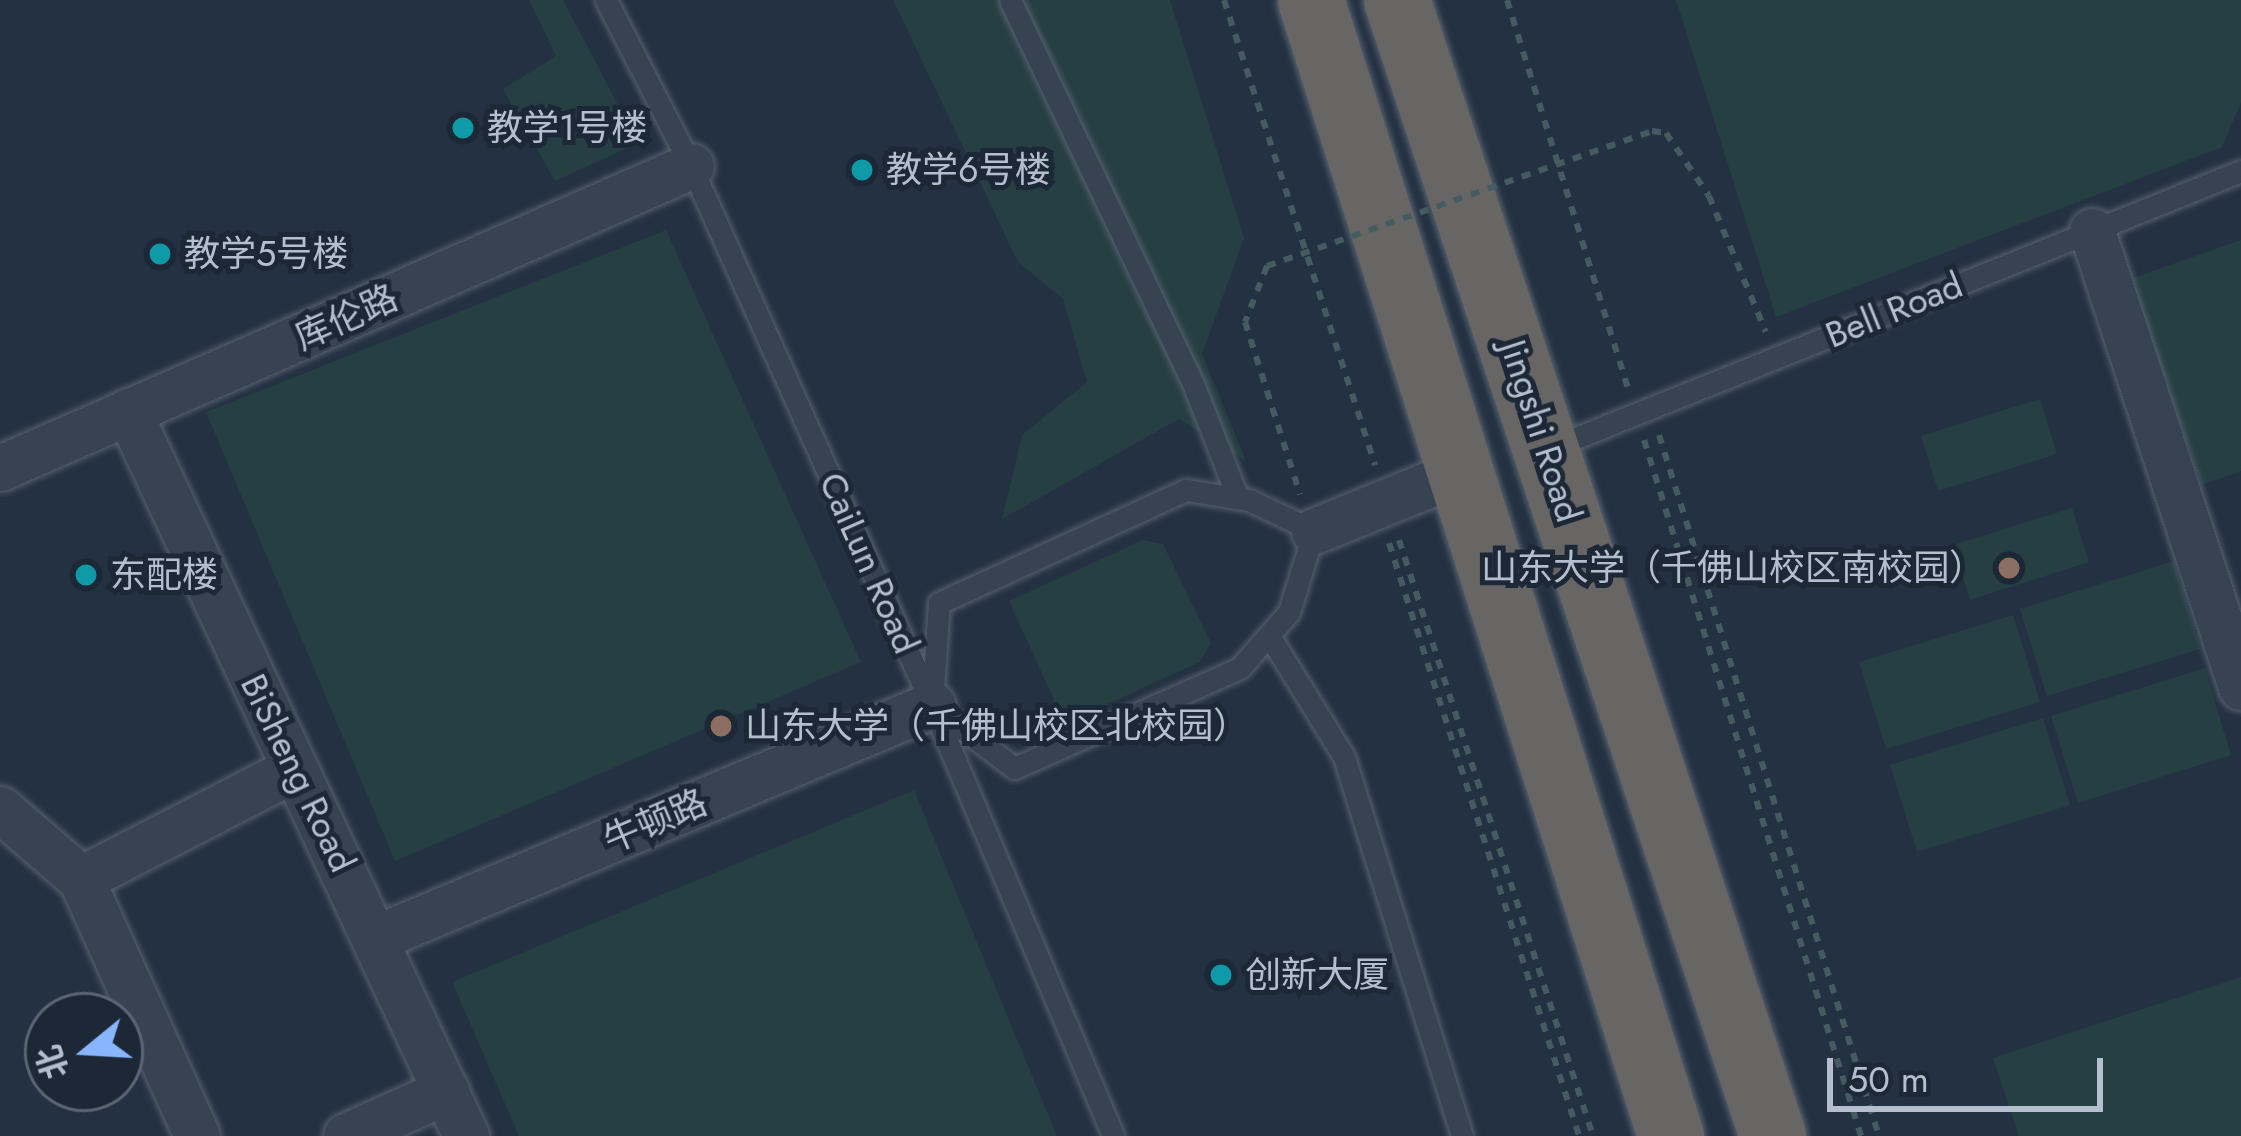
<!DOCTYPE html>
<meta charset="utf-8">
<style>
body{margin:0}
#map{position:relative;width:2241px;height:1136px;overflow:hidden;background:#243142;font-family:Jost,"Noto Sans SC",sans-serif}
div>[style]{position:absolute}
.green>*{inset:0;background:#263f43}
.path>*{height:6px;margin-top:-3px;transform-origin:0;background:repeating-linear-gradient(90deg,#445c60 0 9px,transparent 0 18px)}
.roads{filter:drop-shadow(0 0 3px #56616f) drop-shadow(0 0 3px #56616f)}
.service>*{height:21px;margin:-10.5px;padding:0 10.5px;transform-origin:10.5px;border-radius:10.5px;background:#384351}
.minor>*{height:45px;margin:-22.5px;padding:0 22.5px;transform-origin:22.5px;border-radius:22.5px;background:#384351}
.trunk>*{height:66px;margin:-33px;padding:0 33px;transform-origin:33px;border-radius:33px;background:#676664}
.path-bridge>*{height:6px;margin-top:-3px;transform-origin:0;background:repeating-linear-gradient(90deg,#445c60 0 9px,transparent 0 18px)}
.dots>*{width:33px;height:33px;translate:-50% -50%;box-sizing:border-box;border:6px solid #1d2837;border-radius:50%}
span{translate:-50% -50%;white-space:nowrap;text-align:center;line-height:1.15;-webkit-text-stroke:10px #1d2837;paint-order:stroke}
.poi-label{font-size:36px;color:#b5becc}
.left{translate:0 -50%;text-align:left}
.right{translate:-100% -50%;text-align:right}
.street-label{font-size:36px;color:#b5becc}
.north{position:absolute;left:24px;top:992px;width:120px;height:120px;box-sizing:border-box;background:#1d2837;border:3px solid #5a6473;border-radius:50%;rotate:252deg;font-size:33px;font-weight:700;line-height:48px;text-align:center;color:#b5becc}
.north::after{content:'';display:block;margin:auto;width:42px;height:54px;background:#88b5fe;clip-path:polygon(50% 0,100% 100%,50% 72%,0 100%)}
.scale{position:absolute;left:1827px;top:1058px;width:276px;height:54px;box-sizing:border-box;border:6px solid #b5becc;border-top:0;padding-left:15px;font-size:36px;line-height:42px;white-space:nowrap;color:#b5becc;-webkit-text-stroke:9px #1d2837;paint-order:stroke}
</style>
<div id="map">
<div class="green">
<div style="clip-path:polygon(529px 0,563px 0,638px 143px,555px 181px,503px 89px,556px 56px)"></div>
<div style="clip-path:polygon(893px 0,1170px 0,1244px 238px,1202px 354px,1246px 461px,1179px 419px,1002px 519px,1022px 435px,1087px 382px,1063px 299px,1018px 262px)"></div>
<div style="clip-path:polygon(1676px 0,2241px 0,2241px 103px,2222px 147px,1776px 317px)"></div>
<div style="clip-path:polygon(666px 230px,861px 662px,395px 861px,206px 412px)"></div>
<div style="clip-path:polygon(2241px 240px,2241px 471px,2202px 485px,2130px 279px)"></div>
<div style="clip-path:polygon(2040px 399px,2057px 454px,1938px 491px,1921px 436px)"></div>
<div style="clip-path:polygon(2072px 508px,2089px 562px,1970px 600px,1953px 545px)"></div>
<div style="clip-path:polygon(1143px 540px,1163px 544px,1211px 643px,1200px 662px,1065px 724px,1009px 601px)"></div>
<div style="clip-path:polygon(2174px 561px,2200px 649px,2047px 696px,2020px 609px)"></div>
<div style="clip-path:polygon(2013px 615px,2040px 702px,1886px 749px,1859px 662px)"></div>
<div style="clip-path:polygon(2205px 668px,2231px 755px,2078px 803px,2051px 716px)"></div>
<div style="clip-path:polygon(2043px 718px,2070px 805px,1917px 852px,1890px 765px)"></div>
<div style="clip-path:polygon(914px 790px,1057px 1136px,519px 1136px,452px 982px)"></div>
<div style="clip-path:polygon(2241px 977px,2241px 1136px,2019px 1136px,1993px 1058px)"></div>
</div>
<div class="path">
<div style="left:1224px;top:0;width:489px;rotate:72deg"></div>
<div style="left:1507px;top:0;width:406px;rotate:72.7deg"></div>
<div style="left:1652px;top:131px;width:14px;rotate:8deg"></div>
<div style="left:1666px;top:133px;width:76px;rotate:55.7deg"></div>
<div style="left:1709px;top:196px;width:147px;rotate:67.3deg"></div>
<div style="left:1267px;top:266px;width:60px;rotate:111.4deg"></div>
<div style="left:1245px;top:322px;width:181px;rotate:72.3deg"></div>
<div style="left:1659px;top:435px;width:735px;rotate:72.58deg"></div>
<div style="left:1644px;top:440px;width:729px;rotate:72.68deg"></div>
<div style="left:1399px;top:540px;width:627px;rotate:71.97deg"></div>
<div style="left:1389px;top:543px;width:623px;rotate:72.23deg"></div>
</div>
<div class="roads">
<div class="service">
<div style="left:606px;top:0;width:186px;rotate:62.9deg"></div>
<div style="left:691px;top:166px;width:590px;rotate:65.91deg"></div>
<div style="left:932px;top:705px;width:467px;rotate:67.2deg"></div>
<div style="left:1010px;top:0;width:428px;rotate:64.5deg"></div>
<div style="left:1194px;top:386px;width:120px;rotate:68.6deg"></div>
<div style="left:1551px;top:448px;width:744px;rotate:-21.87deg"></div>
<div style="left:1186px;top:490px;width:64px;rotate:9deg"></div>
<div style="left:1249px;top:500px;width:72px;rotate:25.5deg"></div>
<div style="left:1314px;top:531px;width:85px;rotate:107.2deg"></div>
<div style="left:1289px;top:612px;width:74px;rotate:131.2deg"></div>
<div style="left:1240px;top:668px;width:247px;rotate:156.1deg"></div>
<div style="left:1014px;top:768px;width:103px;rotate:-142.5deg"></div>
<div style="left:932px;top:705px;width:102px;rotate:-86.1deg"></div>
<div style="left:939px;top:603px;width:272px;rotate:-24.6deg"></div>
<div style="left:1270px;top:637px;width:141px;rotate:58.3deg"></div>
<div style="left:1344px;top:757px;width:397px;rotate:72.7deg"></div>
</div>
<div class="minor">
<div style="left:2092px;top:231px;width:480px;rotate:71.9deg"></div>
<div style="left:128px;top:411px;width:800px;rotate:65deg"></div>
<div style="left:0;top:468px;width:754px;rotate:-23.61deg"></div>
<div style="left:1314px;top:531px;width:157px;rotate:-22.1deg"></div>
<div style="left:0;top:809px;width:107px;rotate:40.8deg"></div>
<div style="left:81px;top:879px;width:282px;rotate:65.7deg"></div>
<div style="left:81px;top:879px;width:240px;rotate:-27.3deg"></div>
<div style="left:378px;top:937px;width:601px;rotate:-22.72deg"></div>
<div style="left:346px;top:1136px;width:110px;rotate:-24.2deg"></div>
</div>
<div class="trunk">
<div style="left:1311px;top:0;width:1192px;rotate:72.42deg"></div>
<div style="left:1397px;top:0;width:1197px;rotate:71.69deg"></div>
</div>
</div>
<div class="path-bridge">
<div style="left:1267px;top:266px;width:408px;rotate:-19.3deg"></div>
</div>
<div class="dots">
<div style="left:463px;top:128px;background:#0f9aa8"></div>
<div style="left:862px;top:170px;background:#0f9aa8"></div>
<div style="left:160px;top:254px;background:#0f9aa8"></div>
<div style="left:2009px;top:568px;background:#8d6e63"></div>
<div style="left:86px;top:575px;background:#0f9aa8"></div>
<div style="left:721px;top:726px;background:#8d6e63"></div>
<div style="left:1221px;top:975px;background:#0f9aa8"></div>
</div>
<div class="poi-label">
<span class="left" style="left:487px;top:128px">教学1号楼</span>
<span class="left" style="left:886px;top:170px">教学6号楼</span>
<span class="left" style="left:184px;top:254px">教学5号楼</span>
<span class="right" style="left:1985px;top:568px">山东大学（千佛山校区南校园）</span>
<span class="left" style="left:110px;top:575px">东配楼</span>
<span class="left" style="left:745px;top:726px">山东大学（千佛山校区北校园）</span>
<span class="left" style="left:1245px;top:975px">创新大厦</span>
</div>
<div class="street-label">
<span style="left:1894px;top:310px;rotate:-22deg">Bell Road</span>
<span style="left:346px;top:317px;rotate:-24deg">库伦路</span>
<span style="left:1541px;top:431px;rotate:72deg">Jingshi Road</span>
<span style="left:869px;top:563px;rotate:66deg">CaiLun Road</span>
<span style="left:298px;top:773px;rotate:64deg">BiSheng Road</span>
<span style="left:655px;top:821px;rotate:-23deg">牛顿路</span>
</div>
<div class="north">北</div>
<div class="scale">50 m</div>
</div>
